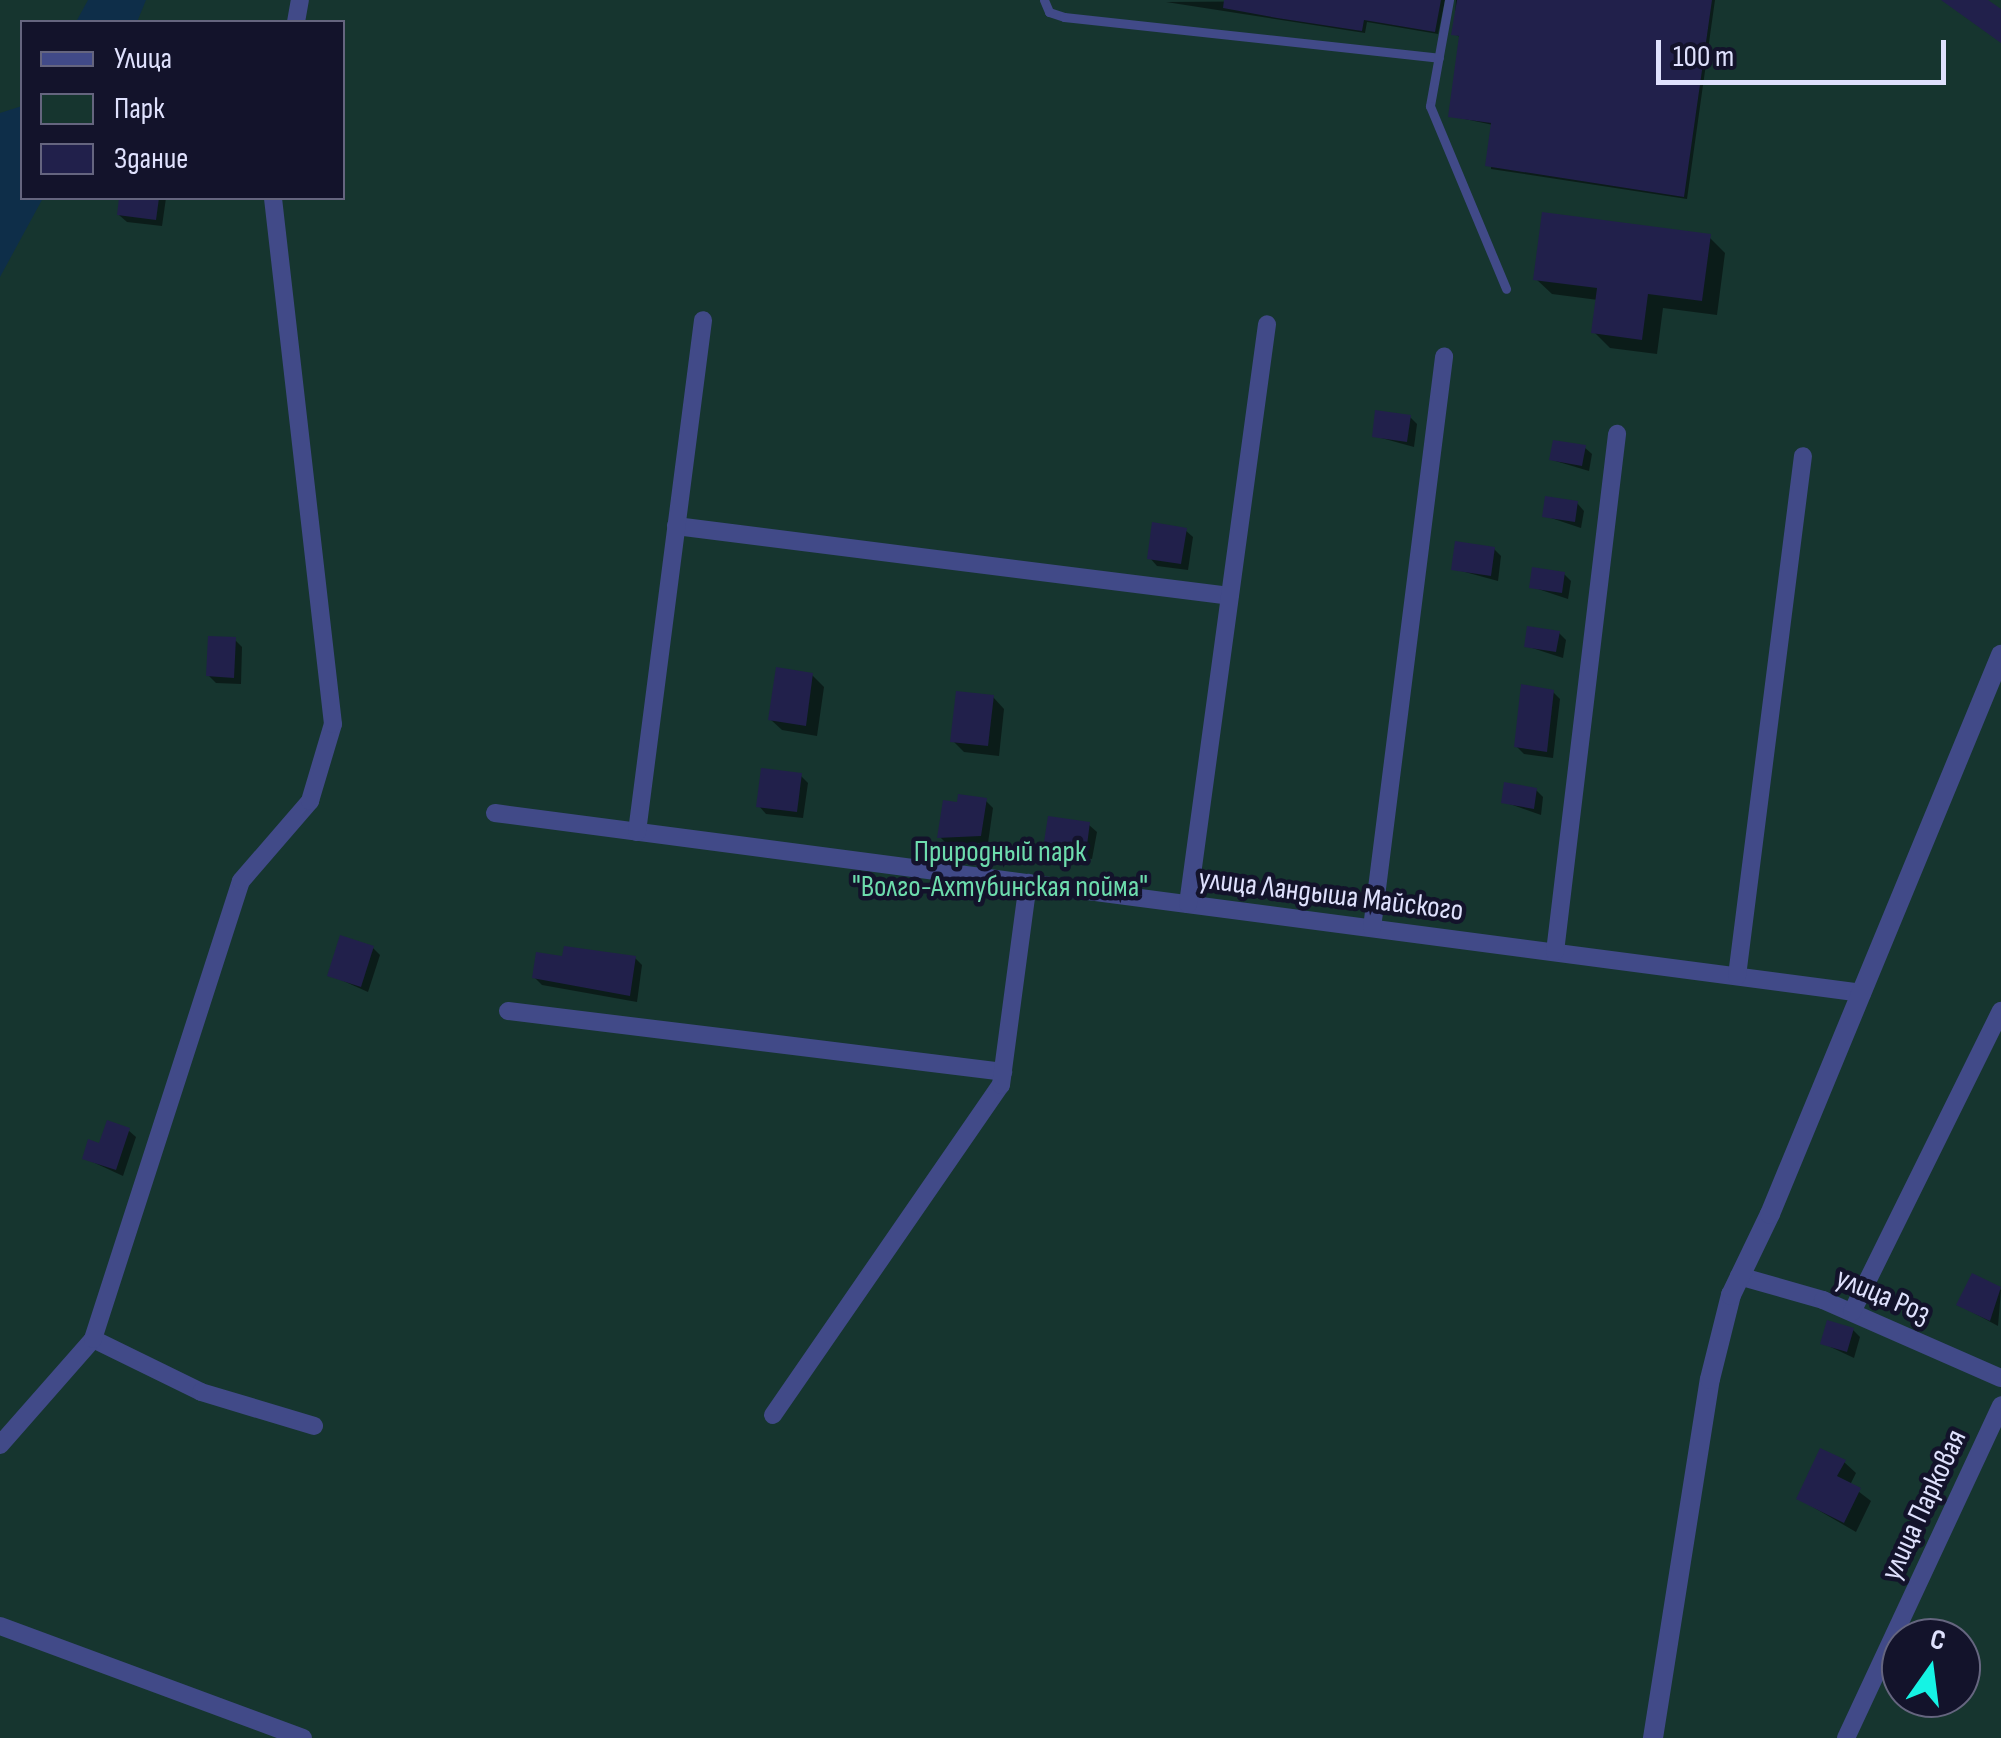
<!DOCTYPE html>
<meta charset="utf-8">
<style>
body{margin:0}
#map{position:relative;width:2001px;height:1738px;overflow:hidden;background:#13132b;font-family:"Sofia Sans Condensed",sans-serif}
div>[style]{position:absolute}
.green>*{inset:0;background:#16352f}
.water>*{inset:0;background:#0e2e49}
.shadow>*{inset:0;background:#0007}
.building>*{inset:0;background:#21204b}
.service>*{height:9px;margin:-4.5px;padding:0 4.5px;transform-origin:4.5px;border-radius:4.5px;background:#414a88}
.minor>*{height:18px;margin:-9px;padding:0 9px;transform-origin:9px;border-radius:9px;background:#414a88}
.tertiary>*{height:20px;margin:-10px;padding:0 10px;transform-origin:10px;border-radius:10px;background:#414a88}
span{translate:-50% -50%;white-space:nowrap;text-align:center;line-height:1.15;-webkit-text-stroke:9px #13132b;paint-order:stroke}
.park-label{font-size:30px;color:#6ddcad}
.street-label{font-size:30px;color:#dfe1fd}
.legend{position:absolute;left:20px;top:20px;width:325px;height:180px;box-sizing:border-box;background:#13132b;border:2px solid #65657f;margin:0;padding:12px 18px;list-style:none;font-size:30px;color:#dfe1fd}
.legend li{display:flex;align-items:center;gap:20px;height:50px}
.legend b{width:50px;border:2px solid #65657f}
.north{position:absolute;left:1881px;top:1618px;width:100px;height:100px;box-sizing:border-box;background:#13132b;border:2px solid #65657f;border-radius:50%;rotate:14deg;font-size:28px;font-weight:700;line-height:40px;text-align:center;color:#dfe1fd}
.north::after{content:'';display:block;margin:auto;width:35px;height:45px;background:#15f3e4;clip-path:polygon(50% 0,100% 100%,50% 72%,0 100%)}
.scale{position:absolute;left:1656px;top:40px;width:290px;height:45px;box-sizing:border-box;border:5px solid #dfe1fd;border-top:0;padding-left:12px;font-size:30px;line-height:35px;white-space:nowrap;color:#dfe1fd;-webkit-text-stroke:8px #13132b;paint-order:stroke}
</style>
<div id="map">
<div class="green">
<div style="clip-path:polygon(evenodd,0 0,2001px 0,2001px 1738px,0 1738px,0 0,22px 22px,342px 22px,342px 198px,22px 198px,22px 22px,0 0,1901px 1638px,1961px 1638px,1961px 1698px,1901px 1698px,1901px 1638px)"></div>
</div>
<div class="water">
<div style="clip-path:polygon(88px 0,146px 0,137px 22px,76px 22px)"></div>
<div style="clip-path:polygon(22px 106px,22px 198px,43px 198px,0 277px,0 113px)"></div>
</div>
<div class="shadow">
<div style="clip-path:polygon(1445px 0,1438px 34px,1367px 22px,1365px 33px,1166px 2px)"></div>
<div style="clip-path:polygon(1456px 0,1715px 0,1687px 199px,1491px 169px,1493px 125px,1451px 116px,1462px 38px,1454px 34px)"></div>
<div style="clip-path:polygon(122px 198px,166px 198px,162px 226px,127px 222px,119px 215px)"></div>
<div style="clip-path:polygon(1709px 237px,1725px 253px,1717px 315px,1663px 308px,1657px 354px,1610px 348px,1594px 332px,1598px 300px,1552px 294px,1536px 279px)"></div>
<div style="clip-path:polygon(1410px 417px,1417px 424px,1414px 447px,1374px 436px)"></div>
<div style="clip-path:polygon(1584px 447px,1592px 454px,1589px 471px,1552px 460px)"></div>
<div style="clip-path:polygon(1577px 503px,1584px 511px,1581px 528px,1545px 516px)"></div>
<div style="clip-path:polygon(1185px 530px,1193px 537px,1188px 570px,1157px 566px,1150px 558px)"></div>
<div style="clip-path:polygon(1494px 549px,1501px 556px,1498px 581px,1454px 569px)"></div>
<div style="clip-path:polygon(1564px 574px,1571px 581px,1568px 599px,1532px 587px)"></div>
<div style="clip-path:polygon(1559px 633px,1566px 640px,1563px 658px,1526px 646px)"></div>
<div style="clip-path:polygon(235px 640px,242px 647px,241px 684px,216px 683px,208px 675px)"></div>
<div style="clip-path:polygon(812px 675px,824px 687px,817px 736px,782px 730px,770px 719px)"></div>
<div style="clip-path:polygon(1553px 692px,1560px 699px,1553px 758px,1524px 754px,1516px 746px)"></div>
<div style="clip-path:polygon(993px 697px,1004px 709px,999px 756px,964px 752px,953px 741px)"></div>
<div style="clip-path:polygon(800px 775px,808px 783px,803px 818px,766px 814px,759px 806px)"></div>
<div style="clip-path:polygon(1536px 790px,1543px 797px,1541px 815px,1504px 802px)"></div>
<div style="clip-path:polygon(986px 801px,993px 808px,988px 843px,947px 844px,940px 837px)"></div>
<div style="clip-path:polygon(1089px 825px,1097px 832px,1092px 859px,1067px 855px,1066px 864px,1045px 854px)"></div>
<div style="clip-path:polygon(373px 948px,380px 955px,368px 992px,330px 975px)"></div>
<div style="clip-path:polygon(635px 958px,642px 965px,637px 1002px,542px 985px,535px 978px,564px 959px)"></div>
<div style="clip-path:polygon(128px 1130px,136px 1137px,123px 1176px,84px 1158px)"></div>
<div style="clip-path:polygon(1841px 1274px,1857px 1282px,1850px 1295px,1836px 1287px)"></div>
<div style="clip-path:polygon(1973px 1276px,2001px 1290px,1998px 1326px,1959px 1305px)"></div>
<div style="clip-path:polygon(1853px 1330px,1860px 1337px,1854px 1358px,1822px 1343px)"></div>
<div style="clip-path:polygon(1844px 1462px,1856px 1473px,1850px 1485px,1871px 1501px,1856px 1532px,1799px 1499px)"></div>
</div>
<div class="building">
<div style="clip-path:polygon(1224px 0,1441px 0,1435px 32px,1364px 20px,1362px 31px,1277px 18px,1223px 8px)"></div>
<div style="clip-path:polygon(1457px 0,1712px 0,1684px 197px,1485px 166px,1491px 123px,1448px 117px,1459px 36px,1451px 35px)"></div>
<div style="clip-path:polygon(1941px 0,1988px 0,2001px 9px,2001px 43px)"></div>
<div style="clip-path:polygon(119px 198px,159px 198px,156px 220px,117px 215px)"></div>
<div style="clip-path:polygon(1542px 212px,1711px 234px,1702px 301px,1648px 294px,1642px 340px,1591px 333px,1597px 288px,1533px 280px)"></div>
<div style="clip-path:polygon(1375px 410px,1411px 415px,1407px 442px,1372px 437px)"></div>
<div style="clip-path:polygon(1553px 440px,1586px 445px,1582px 466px,1549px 460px)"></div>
<div style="clip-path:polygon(1545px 496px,1578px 501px,1575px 522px,1542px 517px)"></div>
<div style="clip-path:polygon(1152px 522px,1187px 528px,1181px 564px,1147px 559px)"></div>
<div style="clip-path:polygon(1455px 541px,1495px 547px,1491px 576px,1451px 570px)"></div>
<div style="clip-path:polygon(1532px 567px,1565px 572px,1562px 593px,1529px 588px)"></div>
<div style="clip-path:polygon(1527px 626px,1560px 631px,1556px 652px,1524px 647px)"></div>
<div style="clip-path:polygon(208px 636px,236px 637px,234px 678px,206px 676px)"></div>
<div style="clip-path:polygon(776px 667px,813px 673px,806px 726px,768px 720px)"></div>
<div style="clip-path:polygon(1521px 684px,1554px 690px,1547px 752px,1514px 747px)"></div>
<div style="clip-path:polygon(956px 691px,994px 695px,988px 746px,950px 742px)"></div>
<div style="clip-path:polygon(761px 768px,802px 773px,797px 812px,756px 807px)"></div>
<div style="clip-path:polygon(1504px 782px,1537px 788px,1534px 809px,1501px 803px)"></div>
<div style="clip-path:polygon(958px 794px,987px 798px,981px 836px,937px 838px,943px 800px,957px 802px)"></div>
<div style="clip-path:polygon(1048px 816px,1090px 822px,1086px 853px,1060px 849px,1059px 858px,1042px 855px)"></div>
<div style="clip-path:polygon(340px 935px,374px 946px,361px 987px,327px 976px)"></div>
<div style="clip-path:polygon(564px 946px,636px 956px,630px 996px,532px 978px,536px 952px,562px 956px)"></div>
<div style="clip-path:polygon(107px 1120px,130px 1128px,116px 1170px,82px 1159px,88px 1139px,99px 1143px)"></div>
<div style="clip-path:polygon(1972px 1273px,2001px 1287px,1990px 1321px,1956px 1305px)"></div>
<div style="clip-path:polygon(1827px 1320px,1854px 1328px,1847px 1352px,1820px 1344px)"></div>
<div style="clip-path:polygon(1820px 1448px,1846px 1460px,1837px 1476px,1861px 1488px,1844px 1523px,1796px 1499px)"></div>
</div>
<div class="service">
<div style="left:1044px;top:0;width:13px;rotate:67deg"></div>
<div style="left:1049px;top:12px;width:16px;rotate:18deg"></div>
<div style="left:1064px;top:17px;width:377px;rotate:6.2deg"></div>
<div style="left:1449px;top:0;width:108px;rotate:100.2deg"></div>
<div style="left:1430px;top:106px;width:198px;rotate:67.4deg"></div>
</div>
<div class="minor">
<div style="left:296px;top:22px;width:22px;rotate:-80deg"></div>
<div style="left:676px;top:526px;width:558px;rotate:7.2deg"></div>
<div style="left:495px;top:813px;width:1379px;rotate:7.5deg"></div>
<div style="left:637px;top:832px;width:516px;rotate:-82.65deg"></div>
<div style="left:1188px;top:904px;width:585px;rotate:-82.24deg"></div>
<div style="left:1372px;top:928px;width:576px;rotate:-82.81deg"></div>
<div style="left:1555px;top:952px;width:522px;rotate:-83.17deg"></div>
<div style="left:1737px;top:976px;width:524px;rotate:-82.77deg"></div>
<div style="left:508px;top:1011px;width:499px;rotate:7deg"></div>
<div style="left:1739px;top:1276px;width:87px;rotate:15.9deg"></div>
<div style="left:1823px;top:1300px;width:194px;rotate:23.7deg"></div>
<div style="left:1852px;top:1312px;width:336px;rotate:-63.7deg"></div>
<div style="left:93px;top:1339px;width:120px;rotate:26.1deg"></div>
<div style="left:201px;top:1392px;width:118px;rotate:16.7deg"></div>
<div style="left:773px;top:1415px;width:401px;rotate:-55.4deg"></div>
<div style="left:1001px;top:1085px;width:204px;rotate:-82.4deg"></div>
<div style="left:0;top:1445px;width:141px;rotate:-48.7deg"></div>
<div style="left:93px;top:1339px;width:481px;rotate:-72.1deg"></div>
<div style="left:241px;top:881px;width:106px;rotate:-49.2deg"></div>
<div style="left:310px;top:801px;width:80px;rotate:-73.4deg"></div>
<div style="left:333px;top:724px;width:529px;rotate:-96.51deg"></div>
<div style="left:0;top:1626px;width:323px;rotate:20.3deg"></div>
<div style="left:1846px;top:1738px;width:367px;rotate:-65deg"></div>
</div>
<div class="tertiary">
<div style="left:1653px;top:1738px;width:363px;rotate:-81deg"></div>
<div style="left:1710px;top:1379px;width:87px;rotate:-76deg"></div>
<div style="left:1731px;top:1295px;width:90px;rotate:-64.3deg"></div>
<div style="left:1770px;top:1214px;width:605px;rotate:-67.55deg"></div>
</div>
<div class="park-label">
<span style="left:1000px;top:869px">Природный парк<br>"Волго-Ахтубинская пойма"</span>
</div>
<div class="street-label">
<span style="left:1331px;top:895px;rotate:7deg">улица Ландыша Майского</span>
<span style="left:1883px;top:1296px;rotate:23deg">улица Роз</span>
<span style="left:1924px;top:1505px;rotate:-65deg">улица Парковая</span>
</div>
<ul class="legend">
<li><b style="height:12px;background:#414a88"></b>Улица</li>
<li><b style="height:28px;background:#16352f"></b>Парк</li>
<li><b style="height:28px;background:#21204b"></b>Здание</li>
</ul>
<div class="north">С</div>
<div class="scale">100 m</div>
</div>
